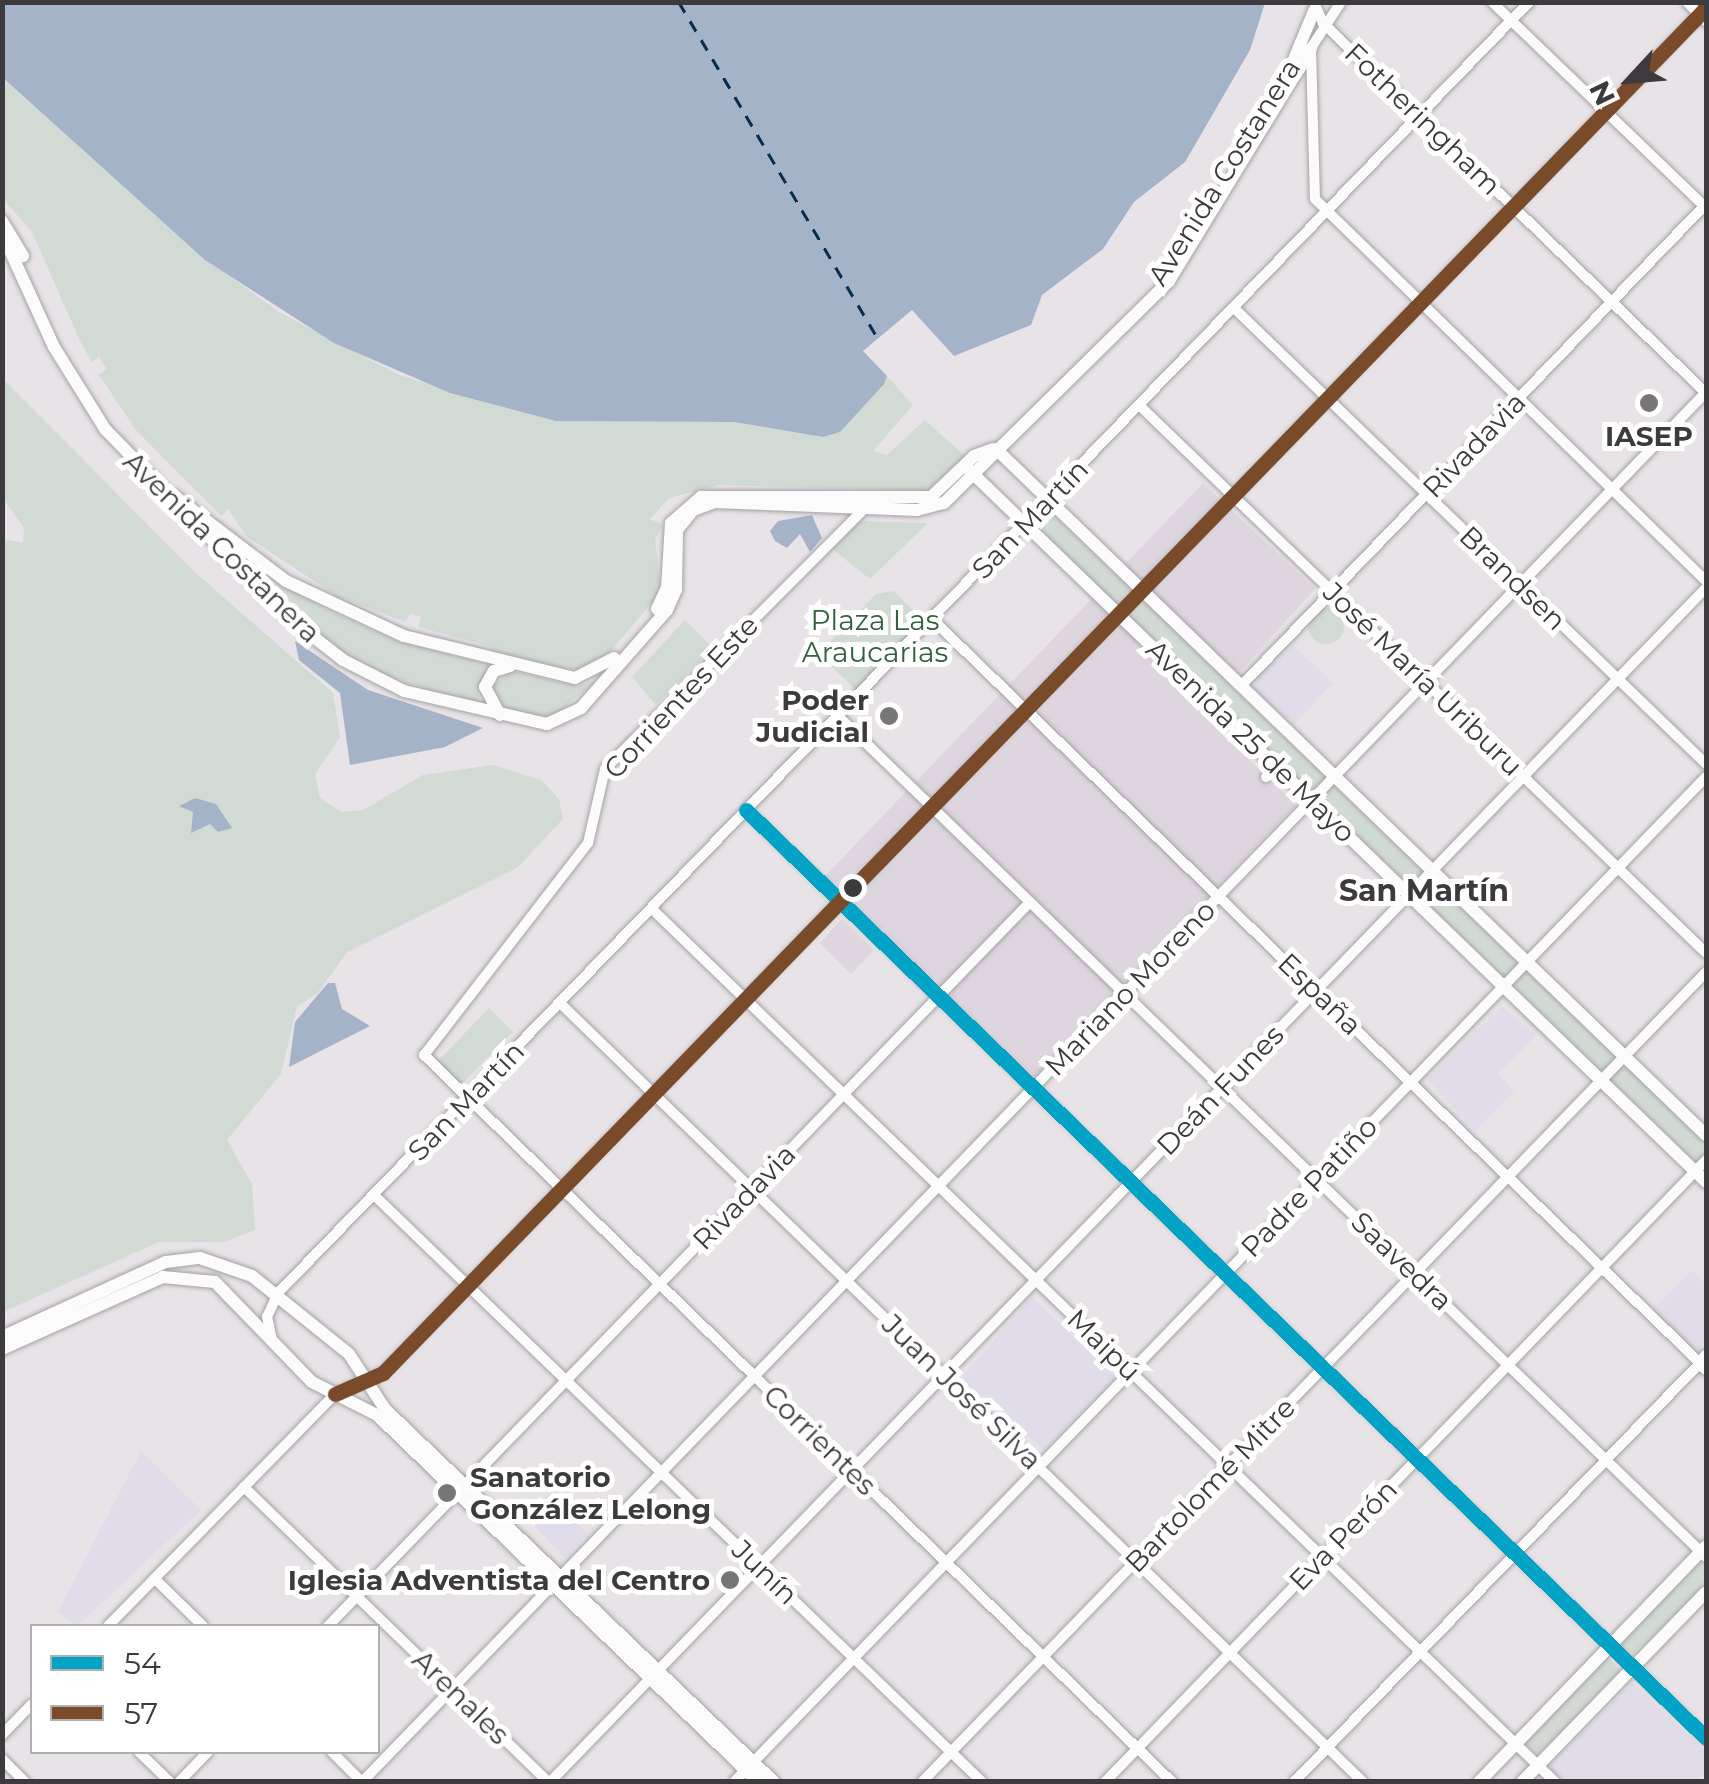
<!DOCTYPE html>
<meta charset="utf-8">
<style>
body{margin:0}
#map{position:relative;width:1709px;height:1784px;overflow:hidden;background:#e7e3e7;font-family:Montserrat,sans-serif}
div>[style]{position:absolute}
.built>*{inset:0;background:#ded6df}
.education>*{inset:0;background:#e0dcea}
.green>*{inset:0;background:#d2dbd3}
.round{border-radius:50%}
.water>*{inset:0;background:#a4b3c7}
.ferry>*{height:2.5px;margin-top:-1.25px;transform-origin:0;background:repeating-linear-gradient(90deg,#082c50 0 12px,transparent 0 22px)}
.roads{filter:drop-shadow(0 0 2px #a5a2a5) drop-shadow(0 0 2px #a5a2a5)}
.minor>*{height:10px;margin:-5px;padding:0 5px;transform-origin:5px;border-radius:5px;background:#fbfbfb}
.major>*{height:12px;margin:-6px;padding:0 6px;transform-origin:6px;border-radius:6px;background:#fbfbfb}
.bus-1>*{height:15px;margin:-7.5px;padding:0 7.5px;transform-origin:7.5px;border-radius:7.5px;background:#03a3c7}
.bus-2>*{height:15px;margin:-7.5px;padding:0 7.5px;transform-origin:7.5px;border-radius:7.5px;background:#7a4b2a}
.dots>*{width:28px;height:28px;translate:-50% -50%;box-sizing:border-box;border:5px solid #fff;border-radius:50%}
span{translate:-50% -50%;white-space:nowrap;text-align:center;line-height:1.15;-webkit-text-stroke:10px #fff;paint-order:stroke}
.street-label{font-size:28px;color:#3c3a3d}
.poi-label{font-size:28px;color:#3c3a3d;font-weight:700}
.right{translate:-100% -50%;text-align:right}
.left{translate:0 -50%;text-align:left}
.park-label{font-size:28px;color:#35623e}
.neighbourhood-label{font-size:30px;color:#3c3a3d;font-weight:700}
.frame{position:absolute;inset:0;border:5px solid #3c3a3d;pointer-events:none}
.legend{position:absolute;left:30px;top:1624px;width:350px;height:130px;box-sizing:border-box;background:#fff;border:2px solid #b1b0b1;margin:0;padding:12px 18px;list-style:none;font-size:30px;color:#3c3a3d}
.legend li{display:flex;align-items:center;gap:20px;height:50px}
.legend b{width:50px;border:2px solid #b1b0b1}
.north{position:absolute;left:1579px;top:30px;width:100px;height:100px;-webkit-text-stroke:8px #fff;paint-order:stroke;rotate:244deg;font-size:28px;font-weight:700;line-height:40px;text-align:center;color:#3c3a3d}
.north::after{content:'';display:block;margin:auto;width:35px;height:45px;background:#3c3a3d;clip-path:polygon(50% 0,100% 100%,50% 72%,0 100%)}
</style>
<div id="map">
<div class="built">
<div style="clip-path:polygon(1203px 483px,1315px 589px,1202px 714px,1296px 805px,1034px 1077px,825px 876px)"></div>
<div style="clip-path:polygon(842px 919px,874px 950px,851px 974px,820px 943px)"></div>
</div>
<div class="education">
<div style="clip-path:polygon(1293px 645px,1333px 683px,1294px 724px,1256px 691px,1255px 679px)"></div>
<div style="clip-path:polygon(1502px 1006px,1536px 1035px,1498px 1074px,1514px 1091px,1475px 1131px,1427px 1079px)"></div>
<div style="clip-path:polygon(1691px 1270px,1706px 1285px,1706px 1341px,1695px 1353px,1652px 1310px)"></div>
<div style="clip-path:polygon(1032px 1297px,1115px 1377px,1044px 1450px,961px 1378px)"></div>
<div style="clip-path:polygon(141px 1451px,201px 1510px,77px 1626px,58px 1612px)"></div>
<div style="clip-path:polygon(548px 1494px,588px 1534px,565px 1558px,525px 1517px)"></div>
<div style="clip-path:polygon(1632px 1683px,1706px 1752px,1706px 1773px,1698px 1781px,1564px 1781px,1549px 1767px)"></div>
</div>
<div class="green">
<div style="clip-path:polygon(2px 78px,196px 252px,279px 312px,399px 375px,556px 421px,734px 422px,823px 437px,840px 432px,887px 376px,913px 405px,873px 451px,887px 455px,925px 420px,966px 457px,932px 491px,719px 485px,669px 498px,650px 519px,663px 525px,655px 539px,661px 592px,599px 665px,585px 671px,490px 655px,492px 647px,418px 627px,421px 617px,410px 614px,405px 622px,340px 597px,407px 633px,310px 590px,337px 596px,247px 537px,228px 509px,221px 516px,136px 430px,99px 375px,107px 369px,99px 357px,92px 362px,81px 343px,32px 232px,3px 199px)"></div>
<div style="clip-path:polygon(3px 379px,197px 574px,333px 693px,340px 737px,315px 774px,320px 798px,342px 812px,363px 810px,423px 775px,493px 765px,541px 780px,559px 799px,563px 819px,517px 868px,347px 952px,317px 994px,297px 1006px,281px 1074px,227px 1140px,252px 1184px,255px 1230px,224px 1242px,159px 1242px,3px 1312px,2px 539px,23px 543px,24px 528px,3px 498px)"></div>
<div style="clip-path:polygon(1044px 506px,1706px 1144px,1706px 1172px,1030px 520px)"></div>
<div style="clip-path:polygon(860px 521px,928px 523px,870px 579px,832px 549px)"></div>
<div style="clip-path:polygon(213px 535px,326px 609px,396px 641px,491px 665px,478px 691px,481px 710px,361px 666px,301px 624px)"></div>
<div style="clip-path:polygon(894px 591px,927px 625px,860px 694px,827px 662px,824px 648px,876px 594px)"></div>
<div class="round" style="left:1308px;top:608px;width:36px;height:36px"></div>
<div style="clip-path:polygon(685px 620px,713px 648px,656px 705px,632px 677px)"></div>
<div style="clip-path:polygon(511px 671px,578px 686px,599px 680px,549px 719px,506px 715px,491px 687px)"></div>
<div style="clip-path:polygon(489px 1008px,513px 1032px,462px 1084px,438px 1061px)"></div>
<div style="clip-path:polygon(1696px 1563px,1706px 1565px,1706px 1589px,1629px 1657px,1618px 1644px)"></div>
<div style="clip-path:polygon(1607px 1657px,1622px 1672px,1544px 1755px,1535px 1753px,1524px 1740px)"></div>
</div>
<div class="water">
<div style="clip-path:polygon(2px 3px,3px 2px,1265px 3px,1250px 50px,1185px 162px,1134px 202px,1103px 249px,1042px 295px,1031px 325px,954px 356px,912px 310px,863px 351px,887px 376px,884px 384px,840px 432px,823px 437px,734px 422px,556px 421px,450px 393px,334px 343px,205px 260px,3px 78px)"></div>
<div style="clip-path:polygon(812px 515px,822px 538px,810px 552px,800px 534px,787px 548px,775px 541px,770px 531px,778px 521px)"></div>
<div style="clip-path:polygon(295px 641px,368px 690px,483px 728px,445px 747px,350px 765px,340px 693px,299px 660px)"></div>
<div style="clip-path:polygon(195px 798px,216px 804px,232px 828px,218px 832px,210px 824px,191px 833px,193px 812px,179px 806px)"></div>
<div style="clip-path:polygon(328px 983px,335px 983px,342px 1009px,370px 1026px,289px 1067px,295px 1022px)"></div>
</div>
<div class="ferry">
<div style="left:679px;top:2px;width:395px;rotate:59.4deg"></div>
</div>
<div class="roads">
<div class="minor">
<div style="left:1314px;top:2px;width:23px;rotate:67deg"></div>
<div style="left:1323px;top:23px;width:533px;rotate:44.01deg"></div>
<div style="left:1341px;top:2px;width:55px;rotate:123.1deg"></div>
<div style="left:1311px;top:48px;width:151px;rotate:88.5deg"></div>
<div style="left:1315px;top:199px;width:547px;rotate:44.33deg"></div>
<div style="left:1492px;top:2px;width:297px;rotate:43.9deg"></div>
<div style="left:1687px;top:2px;width:28px;rotate:46deg"></div>
<div style="left:1234px;top:308px;width:656px;rotate:44.01deg"></div>
<div style="left:1140px;top:406px;width:787px;rotate:44.02deg"></div>
<div style="left:865px;top:508px;width:368px;rotate:134.9deg"></div>
<div style="left:605px;top:769px;width:76px;rotate:102.9deg"></div>
<div style="left:588px;top:843px;width:268px;rotate:127.7deg"></div>
<div style="left:424px;top:1055px;width:1043px;rotate:44.18deg"></div>
<div style="left:932px;top:619px;width:1069px;rotate:44.09deg"></div>
<div style="left:1700px;top:1363px;width:583px;rotate:134.1deg"></div>
<div style="left:1241px;top:686px;width:670px;rotate:-46.03deg"></div>
<div style="left:838px;top:716px;width:1209px;rotate:44.09deg"></div>
<div style="left:1266px;top:777px;width:15px;rotate:-48deg"></div>
<div style="left:746px;top:810px;width:1335px;rotate:44.03deg"></div>
<div style="left:652px;top:909px;width:1256px;rotate:44.03deg"></div>
<div style="left:560px;top:1003px;width:1119px;rotate:44.13deg"></div>
<div style="left:375px;top:1196px;width:844px;rotate:43.99deg"></div>
<div style="left:272px;top:1340px;width:24px;rotate:-102deg"></div>
<div style="left:267px;top:1317px;width:26px;rotate:-65deg"></div>
<div style="left:278px;top:1293px;width:1798px;rotate:-45.9deg"></div>
<div style="left:244px;top:1487px;width:424px;rotate:44.1deg"></div>
<div style="left:155px;top:1579px;width:67px;rotate:44.4deg"></div>
<div style="left:108px;top:1626px;width:325px;rotate:-45.6deg"></div>
<div style="left:335px;top:1394px;width:52px;rotate:-23.6deg"></div>
<div style="left:383px;top:1373px;width:1901px;rotate:-45.9deg"></div>
<div style="left:328px;top:1626px;width:1008px;rotate:-45.88deg"></div>
<div style="left:2px;top:1735px;width:43px;rotate:-45.9deg"></div>
<div style="left:139px;top:1752px;width:43px;rotate:44.1deg"></div>
<div style="left:332px;top:1752px;width:42px;rotate:45deg"></div>
<div style="left:2px;top:1759px;width:33px;rotate:45deg"></div>
<div style="left:179px;top:1782px;width:42px;rotate:-46deg"></div>
<div style="left:362px;top:1782px;width:1934px;rotate:-45.96deg"></div>
<div style="left:550px;top:1782px;width:1662px;rotate:-45.93deg"></div>
<div style="left:734px;top:1782px;width:1398px;rotate:-45.96deg"></div>
<div style="left:922px;top:1782px;width:1127px;rotate:-45.93deg"></div>
<div style="left:1105px;top:1782px;width:865px;rotate:-45.98deg"></div>
</div>
<div class="major">
<div style="left:1294px;top:59px;width:52px;rotate:-67.4deg"></div>
<div style="left:2px;top:221px;width:41px;rotate:59deg"></div>
<div style="left:2px;top:233px;width:125px;rotate:65.5deg"></div>
<div style="left:54px;top:347px;width:97px;rotate:58.1deg"></div>
<div style="left:105px;top:429px;width:257px;rotate:45.9deg"></div>
<div style="left:284px;top:614px;width:75px;rotate:37.9deg"></div>
<div style="left:343px;top:660px;width:68px;rotate:26.9deg"></div>
<div style="left:404px;top:691px;width:147px;rotate:13deg"></div>
<div style="left:547px;top:724px;width:38px;rotate:-25deg"></div>
<div style="left:581px;top:708px;width:130px;rotate:-48.7deg"></div>
<div style="left:667px;top:610px;width:22px;rotate:-66deg"></div>
<div style="left:676px;top:590px;width:60px;rotate:-89deg"></div>
<div style="left:677px;top:530px;width:26px;rotate:-51deg"></div>
<div style="left:693px;top:510px;width:23px;rotate:-20deg"></div>
<div style="left:715px;top:502px;width:202px;rotate:2.3deg"></div>
<div style="left:917px;top:510px;width:28px;rotate:-15deg"></div>
<div style="left:944px;top:503px;width:316px;rotate:-44.6deg"></div>
<div style="left:1169px;top:281px;width:273px;rotate:-58.6deg"></div>
<div style="left:996px;top:449px;width:987px;rotate:44.02deg"></div>
<div style="left:967px;top:468px;width:1028px;rotate:44.01deg"></div>
<div style="left:173px;top:495px;width:142px;rotate:37.3deg"></div>
<div style="left:286px;top:581px;width:130px;rotate:25deg"></div>
<div style="left:404px;top:636px;width:176px;rotate:13.8deg"></div>
<div style="left:575px;top:678px;width:44px;rotate:-27.1deg"></div>
<div style="left:657px;top:609px;width:23px;rotate:-65deg"></div>
<div style="left:667px;top:588px;width:65px;rotate:-86.5deg"></div>
<div style="left:671px;top:523px;width:40px;rotate:-41deg"></div>
<div style="left:701px;top:497px;width:230px"></div>
<div style="left:931px;top:497px;width:59px;rotate:-43.6deg"></div>
<div style="left:974px;top:456px;width:20px;rotate:-20deg"></div>
<div style="left:500px;top:715px;width:32px;rotate:-118deg"></div>
<div style="left:485px;top:687px;width:18px;rotate:-61deg"></div>
<div style="left:494px;top:671px;width:17px;rotate:-17deg"></div>
<div style="left:2px;top:1337px;width:180px;rotate:-24.6deg"></div>
<div style="left:166px;top:1262px;width:34px;rotate:-7deg"></div>
<div style="left:200px;top:1258px;width:55px;rotate:19.1deg"></div>
<div style="left:252px;top:1276px;width:124px;rotate:38.8deg"></div>
<div style="left:349px;top:1354px;width:66px;rotate:56.8deg"></div>
<div style="left:385px;top:1409px;width:539px;rotate:43.8deg"></div>
<div style="left:2px;top:1349px;width:176px;rotate:-24.1deg"></div>
<div style="left:163px;top:1277px;width:52px;rotate:5.5deg"></div>
<div style="left:215px;top:1282px;width:139px;rotate:45.9deg"></div>
<div style="left:312px;top:1382px;width:73px;rotate:26.9deg"></div>
<div style="left:377px;top:1415px;width:529px;rotate:43.93deg"></div>
<div style="left:1706px;top:1356px;width:9px;rotate:131deg"></div>
<div style="left:1700px;top:1363px;width:8px;rotate:45deg"></div>
<div style="left:1479px;top:1782px;width:327px;rotate:-46.1deg"></div>
<div style="left:1522px;top:1782px;width:264px;rotate:-45.9deg"></div>
</div>
</div>
<div class="bus-1">
<div style="left:746px;top:810px;width:1335px;rotate:44.03deg"></div>
</div>
<div class="bus-2">
<div style="left:335px;top:1394px;width:52px;rotate:-23.6deg"></div>
<div style="left:383px;top:1373px;width:1901px;rotate:-45.9deg"></div>
</div>
<div class="dots">
<div style="left:1649px;top:403px;background:#787578"></div>
<div style="left:889px;top:716px;background:#787578"></div>
<div style="left:853px;top:888px;background:#3c3a3d"></div>
<div style="left:447px;top:1493px;background:#787578"></div>
<div style="left:730px;top:1580px;background:#787578"></div>
</div>
<div class="street-label">
<span style="left:1423px;top:119px;rotate:44deg">Fotheringham</span>
<span style="left:1224px;top:172px;rotate:-58deg">Avenida Costanera</span>
<span style="left:1474px;top:445px;rotate:-46deg">Rivadavia</span>
<span style="left:1030px;top:519px;rotate:-46deg">San Martín</span>
<span style="left:222px;top:547px;rotate:44deg">Avenida Costanera</span>
<span style="left:1513px;top:578px;rotate:44deg">Brandsen</span>
<span style="left:1423px;top:679px;rotate:44deg">José María Uriburu</span>
<span style="left:681px;top:697px;rotate:-47deg">Corrientes Este</span>
<span style="left:1251px;top:741px;rotate:44deg">Avenida 25 de Mayo</span>
<span style="left:1130px;top:988px;rotate:-46deg">Mariano Moreno</span>
<span style="left:1320px;top:994px;rotate:44deg">España</span>
<span style="left:1220px;top:1090px;rotate:-46deg">Deán Funes</span>
<span style="left:466px;top:1101px;rotate:-46deg">San Martín</span>
<span style="left:1309px;top:1187px;rotate:-46deg">Padre Patiño</span>
<span style="left:744px;top:1197px;rotate:-46deg">Rivadavia</span>
<span style="left:1402px;top:1261px;rotate:44deg">Saavedra</span>
<span style="left:1104px;top:1345px;rotate:44deg">Maipú</span>
<span style="left:962px;top:1392px;rotate:44deg">Juan José Silva</span>
<span style="left:820px;top:1440px;rotate:44deg">Corrientes</span>
<span style="left:1210px;top:1485px;rotate:-46deg">Bartolomé Mitre</span>
<span style="left:1343px;top:1535px;rotate:-46deg">Eva Perón</span>
<span style="left:765px;top:1572px;rotate:44deg">Junín</span>
<span style="left:461px;top:1697px;rotate:44deg">Arenales</span>
</div>
<div class="poi-label">
<span style="left:1649px;top:436px">IASEP</span>
<span class="right" style="left:869px;top:716px">Poder<br>Judicial</span>
<span class="left" style="left:470px;top:1493px">Sanatorio<br>González Lelong</span>
<span class="right" style="left:710px;top:1580px">Iglesia Adventista del Centro</span>
</div>
<div class="park-label">
<span style="left:875px;top:636px">Plaza Las<br>Araucarias</span>
</div>
<div class="neighbourhood-label">
<span style="left:1424px;top:891px">San Martín</span>
</div>
<div class="frame"></div>
<ul class="legend">
<li><b style="height:12px;background:#03a3c7"></b>54</li>
<li><b style="height:12px;background:#7a4b2a"></b>57</li>
</ul>
<div class="north">N</div>
</div>
